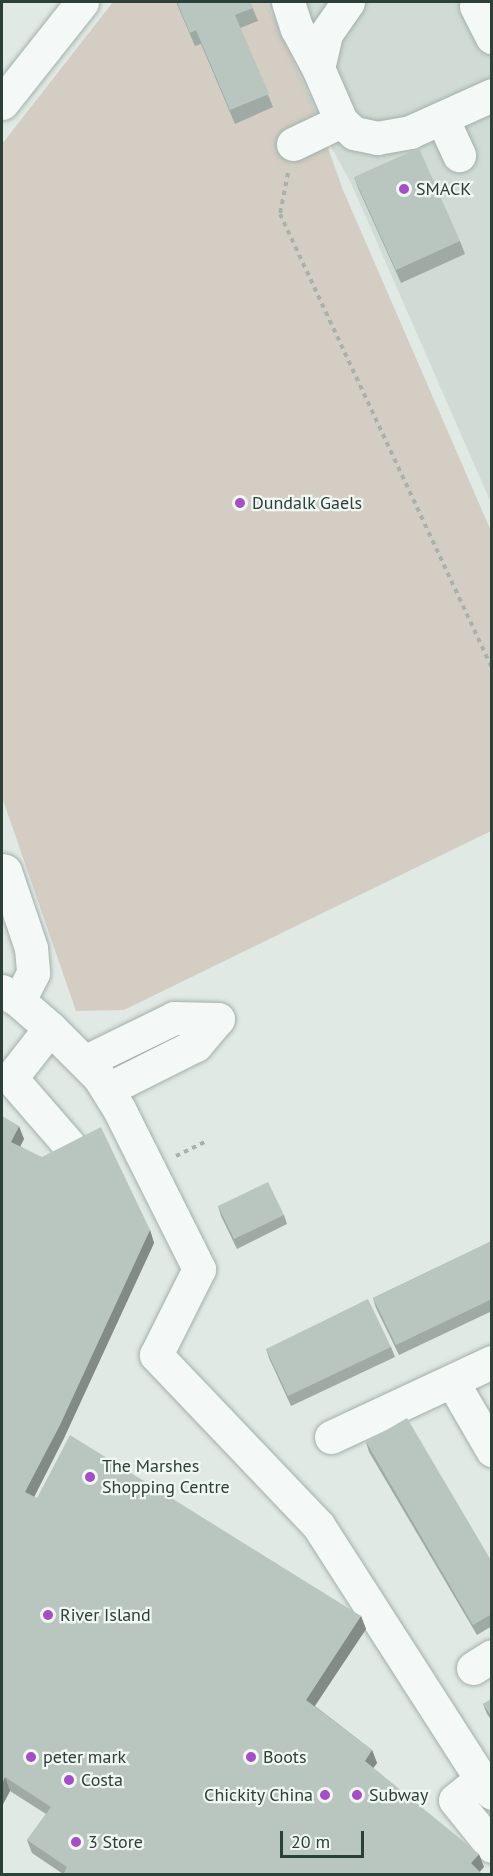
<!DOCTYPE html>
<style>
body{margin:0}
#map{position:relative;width:493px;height:1876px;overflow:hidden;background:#e1e9e5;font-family:"PT Sans",sans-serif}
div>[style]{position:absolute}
.built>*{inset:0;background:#d0dbd5}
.green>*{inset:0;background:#d3cdc3}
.path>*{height:4px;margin-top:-2px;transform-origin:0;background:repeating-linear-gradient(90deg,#a8b2ad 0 4.5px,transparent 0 9px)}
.roads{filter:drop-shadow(0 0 2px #a3b0aa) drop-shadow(0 0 2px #a3b0aa)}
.minor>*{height:33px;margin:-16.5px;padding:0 16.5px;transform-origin:16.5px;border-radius:16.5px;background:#f4f8f6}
.wall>*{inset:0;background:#9faaa4}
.shaded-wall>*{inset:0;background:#828b86}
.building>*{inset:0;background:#b9c6bf}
.dots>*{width:16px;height:16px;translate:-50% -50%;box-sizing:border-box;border:3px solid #f1f7f4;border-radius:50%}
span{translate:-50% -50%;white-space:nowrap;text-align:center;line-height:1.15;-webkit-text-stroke:4.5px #f1f7f4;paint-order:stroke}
.poi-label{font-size:18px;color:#2b4036}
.left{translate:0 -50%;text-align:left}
.right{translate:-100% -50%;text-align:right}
.frame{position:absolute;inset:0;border:3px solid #2b4036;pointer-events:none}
.scale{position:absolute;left:280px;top:1831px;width:84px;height:27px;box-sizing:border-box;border:3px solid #2b4036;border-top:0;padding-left:8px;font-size:18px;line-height:21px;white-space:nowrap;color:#2b4036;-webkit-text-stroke:4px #f1f7f4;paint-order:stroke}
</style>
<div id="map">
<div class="built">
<div style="clip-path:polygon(264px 2px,491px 2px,491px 503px,351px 183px,301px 92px)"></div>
</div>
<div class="green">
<div style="clip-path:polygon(113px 2px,266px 2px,312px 103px,343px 190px,491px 531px,491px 831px,124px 1010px,76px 1011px,2px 797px,2px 144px)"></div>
</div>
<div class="path">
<div style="left:288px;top:173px;width:42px;rotate:101deg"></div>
<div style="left:280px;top:214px;width:501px;rotate:64.97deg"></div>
<div style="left:176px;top:1156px;width:32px;rotate:-26deg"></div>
</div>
<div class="roads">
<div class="minor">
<div style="left:288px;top:2px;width:28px;rotate:72deg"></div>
<div style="left:297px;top:29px;width:44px;rotate:61.7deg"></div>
<div style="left:348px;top:2px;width:39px;rotate:125deg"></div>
<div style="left:326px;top:34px;width:35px;rotate:103deg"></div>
<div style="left:318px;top:68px;width:58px;rotate:66.5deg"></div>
<div style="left:341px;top:121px;width:18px;rotate:43deg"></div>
<div style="left:354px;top:133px;width:24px;rotate:12deg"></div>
<div style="left:377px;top:138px;width:34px;rotate:-10deg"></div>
<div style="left:410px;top:132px;width:90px;rotate:-24.3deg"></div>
<div style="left:476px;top:6px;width:35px;rotate:63deg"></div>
<div style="left:2px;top:103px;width:129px;rotate:-51.6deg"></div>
<div style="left:442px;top:118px;width:41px;rotate:65.3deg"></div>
<div style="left:293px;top:144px;width:53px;rotate:-25.6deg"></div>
<div style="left:2px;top:870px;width:3px;rotate:18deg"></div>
<div style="left:5px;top:871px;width:81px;rotate:71.3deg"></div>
<div style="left:31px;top:948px;width:25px;rotate:85deg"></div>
<div style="left:33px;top:973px;width:31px;rotate:117deg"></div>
<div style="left:2px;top:991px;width:20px;rotate:30deg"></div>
<div style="left:19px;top:1001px;width:41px;rotate:41.1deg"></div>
<div style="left:50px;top:1028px;width:69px;rotate:45deg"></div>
<div style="left:99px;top:1077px;width:38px;rotate:58deg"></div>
<div style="left:119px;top:1109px;width:179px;rotate:63.4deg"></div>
<div style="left:199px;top:1269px;width:96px;rotate:116.6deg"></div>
<div style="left:156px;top:1355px;width:235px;rotate:46.4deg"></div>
<div style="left:318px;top:1525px;width:302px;rotate:57.3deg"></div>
<div style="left:50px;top:1028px;width:63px;rotate:128deg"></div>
<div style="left:11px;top:1078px;width:89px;rotate:49.1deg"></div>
<div style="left:86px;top:1061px;width:98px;rotate:-26deg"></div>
<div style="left:174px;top:1018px;width:44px;rotate:1.3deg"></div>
<div style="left:108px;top:1089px;width:98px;rotate:-26.6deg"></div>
<div style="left:196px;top:1045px;width:34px;rotate:-50deg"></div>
<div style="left:452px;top:1381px;width:80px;rotate:59.9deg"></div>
<div style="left:331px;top:1437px;width:178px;rotate:-25deg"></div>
<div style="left:473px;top:1668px;width:22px;rotate:-32deg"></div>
<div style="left:492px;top:1793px;width:18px;rotate:-128deg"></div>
<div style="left:481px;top:1779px;width:33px;rotate:141deg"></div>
<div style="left:455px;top:1800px;width:59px;rotate:51.2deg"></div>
</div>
</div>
<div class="wall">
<div style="clip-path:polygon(176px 2px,250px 2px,258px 21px,240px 28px,273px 107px,235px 124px,201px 44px,195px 46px)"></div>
<div style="clip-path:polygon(354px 177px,460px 241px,465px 254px,401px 283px,359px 190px)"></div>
<div style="clip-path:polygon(2px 1116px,24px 1139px,20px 1146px,150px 1230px,154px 1243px,64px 1438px,34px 1497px,361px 1616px,366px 1629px,315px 1706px,372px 1750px,377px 1763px,373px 1768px,484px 1867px,63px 1874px,32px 1853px,27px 1840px,46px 1814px,10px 1791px,2px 1806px)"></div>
<div style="clip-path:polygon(218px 1206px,284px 1215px,287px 1224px,237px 1249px,221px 1216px)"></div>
<div style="clip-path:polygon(492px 1241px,492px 1311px,399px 1355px,376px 1308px,373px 1298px)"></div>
<div style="clip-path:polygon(391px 1347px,395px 1357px,291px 1406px,269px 1358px,266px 1349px)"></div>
<div style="clip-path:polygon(366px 1442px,492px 1562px,492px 1626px,477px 1635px,369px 1452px)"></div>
<div style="clip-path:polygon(492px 1699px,492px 1721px,487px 1714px,483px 1704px)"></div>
</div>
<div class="shaded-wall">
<div style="clip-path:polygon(19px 1126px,24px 1139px,16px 1155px,11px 1142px)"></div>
<div style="clip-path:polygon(150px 1230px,154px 1243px,64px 1438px,30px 1505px,25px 1492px)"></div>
<div style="clip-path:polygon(361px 1616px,366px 1629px,310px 1713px,306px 1700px)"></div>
<div style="clip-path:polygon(372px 1750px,377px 1763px,369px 1774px,365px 1761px)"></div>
<div style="clip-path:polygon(5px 1777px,10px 1791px,2px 1806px,2px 1784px)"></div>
<div style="clip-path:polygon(479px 1854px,484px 1867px,477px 1875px,471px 1863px)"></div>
</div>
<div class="building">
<div style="clip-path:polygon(177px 2px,250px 2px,253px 8px,235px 15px,269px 94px,230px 110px,196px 30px,190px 33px)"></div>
<div style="clip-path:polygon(419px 148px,460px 241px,396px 270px,354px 177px)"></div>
<div style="clip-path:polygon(2px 1116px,19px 1126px,11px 1142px,42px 1157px,101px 1127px,150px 1230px,60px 1425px,25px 1492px,37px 1498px,70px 1435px,361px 1616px,306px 1700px,372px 1750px,365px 1761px,479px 1854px,471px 1863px,483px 1875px,63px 1875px,67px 1867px,27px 1840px,51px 1807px,5px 1777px,2px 1784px)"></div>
<div style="clip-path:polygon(268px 1182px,284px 1215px,234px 1239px,218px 1206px)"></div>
<div style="clip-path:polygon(492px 1241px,492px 1299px,396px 1345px,373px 1298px)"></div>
<div style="clip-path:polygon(368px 1299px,391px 1347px,288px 1396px,266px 1349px)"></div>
<div style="clip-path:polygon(407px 1418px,492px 1562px,492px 1614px,473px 1625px,366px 1442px)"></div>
<div style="clip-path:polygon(492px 1699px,492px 1717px,483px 1704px)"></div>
</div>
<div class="dots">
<div style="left:404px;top:189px;background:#a64ec7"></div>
<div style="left:240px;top:503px;background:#a64ec7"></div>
<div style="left:90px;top:1477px;background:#a64ec7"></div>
<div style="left:48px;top:1615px;background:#a64ec7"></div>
<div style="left:31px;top:1757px;background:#a64ec7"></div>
<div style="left:251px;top:1757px;background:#a64ec7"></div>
<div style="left:69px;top:1780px;background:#a64ec7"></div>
<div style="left:325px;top:1795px;background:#a64ec7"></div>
<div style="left:357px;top:1795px;background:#a64ec7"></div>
<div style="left:76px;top:1842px;background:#a64ec7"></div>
</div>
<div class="poi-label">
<span class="left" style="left:416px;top:189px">SMACK</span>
<span class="left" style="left:252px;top:503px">Dundalk Gaels</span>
<span class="left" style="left:102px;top:1477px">The Marshes<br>Shopping Centre</span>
<span class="left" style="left:60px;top:1615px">River Island</span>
<span class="left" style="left:43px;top:1757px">peter mark</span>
<span class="left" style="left:263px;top:1757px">Boots</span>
<span class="left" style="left:81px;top:1780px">Costa</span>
<span class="right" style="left:313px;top:1795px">Chickity China</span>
<span class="left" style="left:369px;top:1795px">Subway</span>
<span class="left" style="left:88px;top:1842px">3 Store</span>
</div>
<div class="frame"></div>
<div class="scale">20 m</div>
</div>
